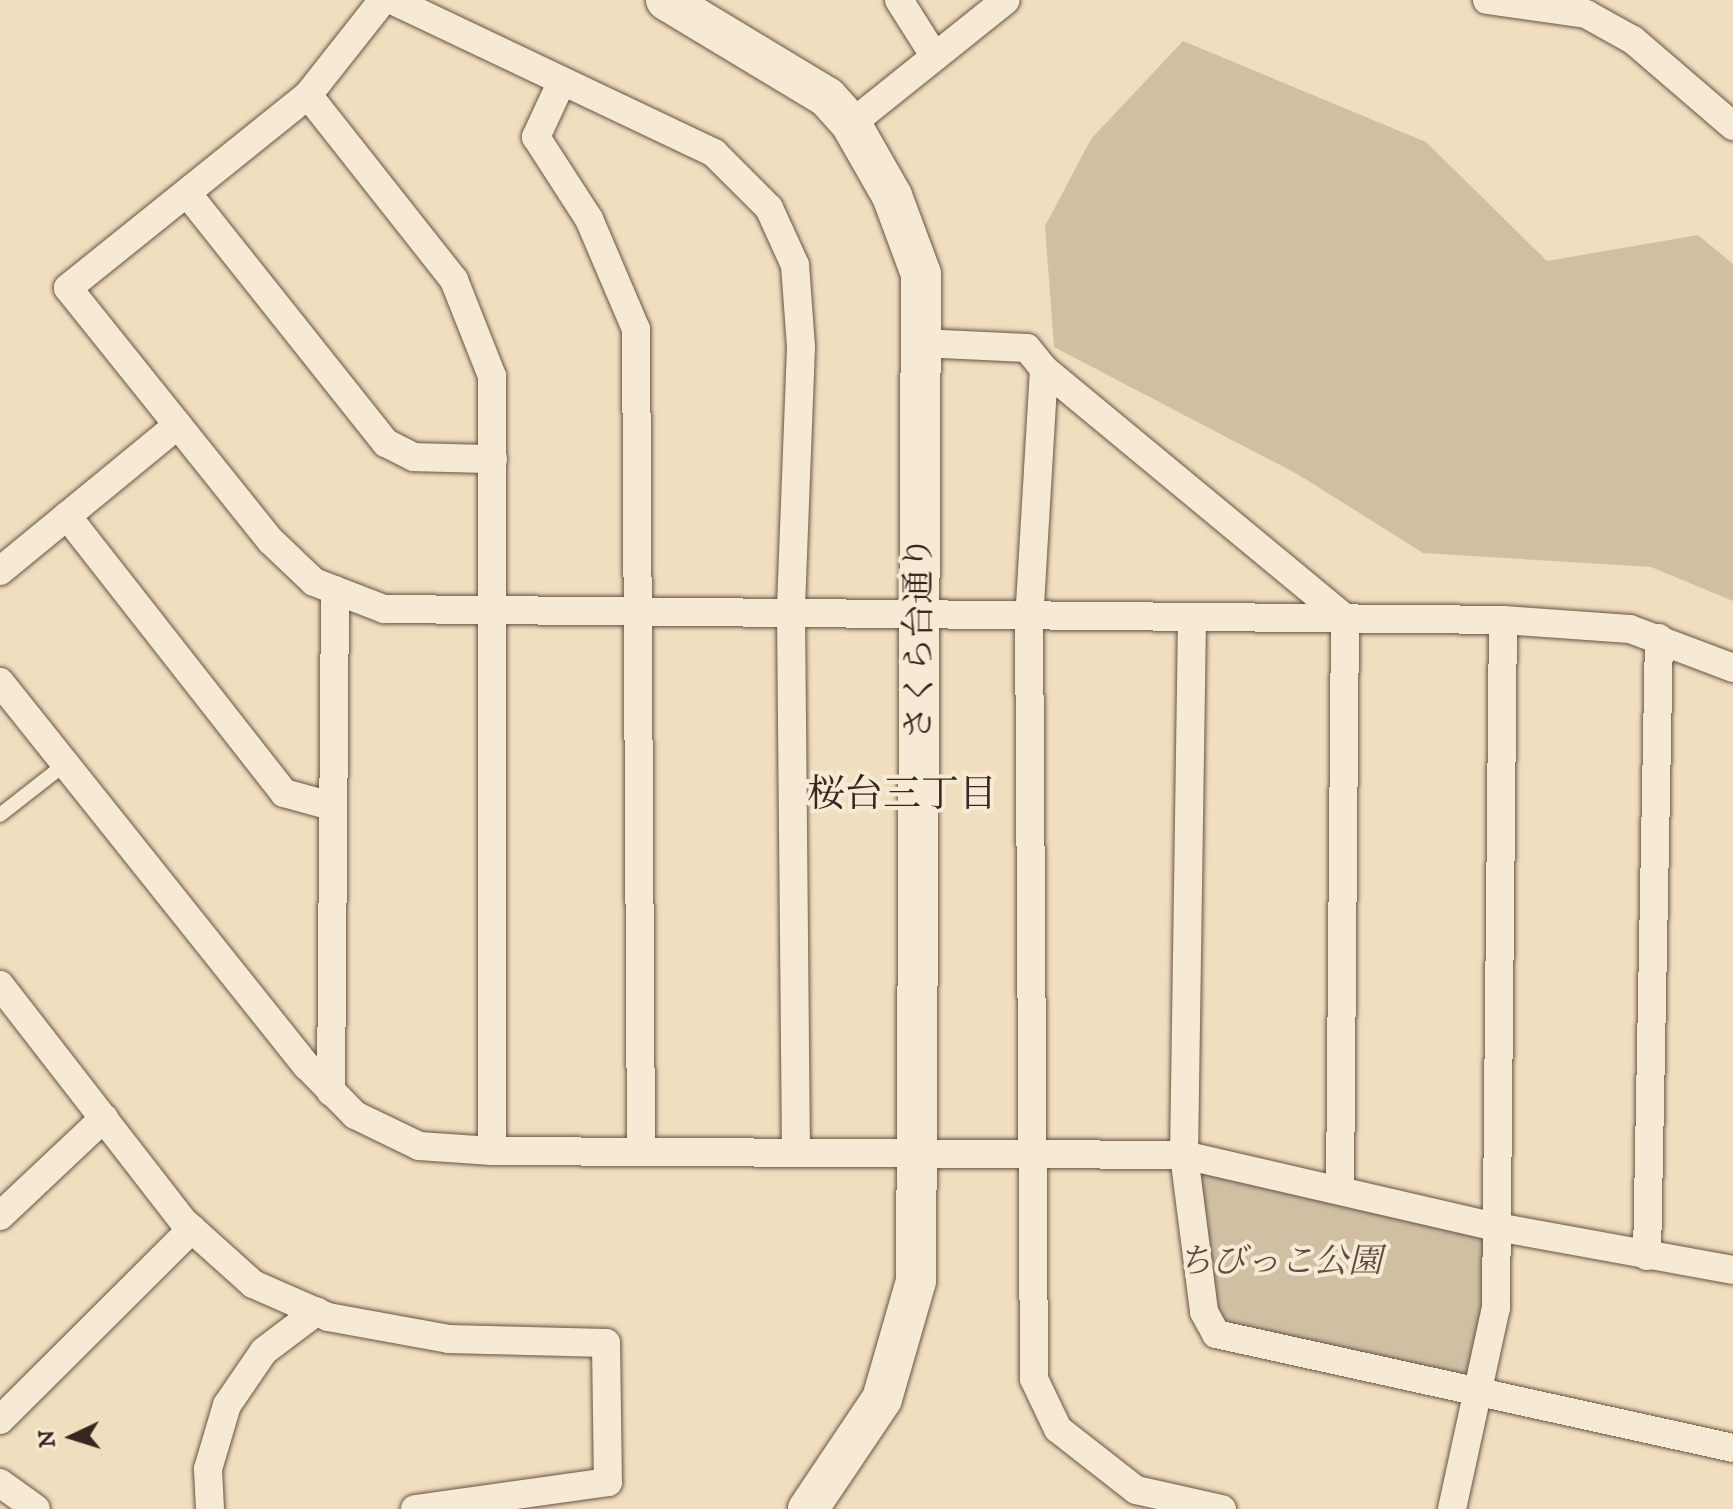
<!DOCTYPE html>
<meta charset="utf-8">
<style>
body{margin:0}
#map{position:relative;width:1733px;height:1509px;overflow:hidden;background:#f1debe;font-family:"IM FELL DW Pica","Noto Serif JP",serif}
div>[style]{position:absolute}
.green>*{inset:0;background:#d1bfa3}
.roads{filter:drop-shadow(0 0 2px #665447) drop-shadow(0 0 2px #665447)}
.lane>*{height:14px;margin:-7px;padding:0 7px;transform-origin:7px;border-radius:7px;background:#f6ead5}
.street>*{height:28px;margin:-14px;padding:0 14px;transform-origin:14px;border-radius:14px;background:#f6ead5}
.secondary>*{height:40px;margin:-20px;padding:0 20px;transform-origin:20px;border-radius:20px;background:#f6ead5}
span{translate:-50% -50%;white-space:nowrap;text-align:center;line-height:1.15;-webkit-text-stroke:8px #f6ead5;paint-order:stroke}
.street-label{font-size:34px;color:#37261f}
.park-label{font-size:34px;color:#5e4c40;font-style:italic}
.quarter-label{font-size:38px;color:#37261f}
.north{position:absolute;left:32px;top:1397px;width:80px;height:80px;-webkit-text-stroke:6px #f6ead5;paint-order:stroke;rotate:266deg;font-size:22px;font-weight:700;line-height:32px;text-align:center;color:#37261f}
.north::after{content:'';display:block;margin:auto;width:28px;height:36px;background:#37261f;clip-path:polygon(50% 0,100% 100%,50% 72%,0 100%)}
</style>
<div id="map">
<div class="green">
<div style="clip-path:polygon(1183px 41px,1426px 142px,1547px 261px,1698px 235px,1733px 264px,1733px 601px,1651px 567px,1423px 553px,1299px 475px,1054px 347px,1045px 226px,1091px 139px)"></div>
<div style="clip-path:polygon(1184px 1155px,1497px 1227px,1479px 1393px,1216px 1334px)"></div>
</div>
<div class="roads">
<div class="lane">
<div style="left:0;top:815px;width:81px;rotate:-38deg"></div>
</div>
<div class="street">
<div style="left:383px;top:0;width:121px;rotate:128.3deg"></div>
<div style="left:308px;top:95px;width:308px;rotate:141.2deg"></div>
<div style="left:68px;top:288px;width:324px;rotate:51.3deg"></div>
<div style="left:271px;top:541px;width:59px;rotate:43.6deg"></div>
<div style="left:314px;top:582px;width:75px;rotate:21.1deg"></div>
<div style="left:384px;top:609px;width:1119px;rotate:0.56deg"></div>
<div style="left:1503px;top:620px;width:127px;rotate:4.1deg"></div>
<div style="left:1630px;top:629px;width:110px;rotate:20.7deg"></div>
<div style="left:392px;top:0;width:357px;rotate:25.4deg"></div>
<div style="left:714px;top:153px;width:78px;rotate:45deg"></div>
<div style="left:769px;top:208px;width:63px;rotate:65.5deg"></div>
<div style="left:795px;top:265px;width:82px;rotate:85.8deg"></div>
<div style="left:801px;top:347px;width:266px;rotate:92.2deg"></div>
<div style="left:791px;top:613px;width:539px;rotate:89.47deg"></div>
<div style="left:899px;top:0;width:67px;rotate:57.7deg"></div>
<div style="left:1487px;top:0;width:100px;rotate:8deg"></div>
<div style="left:1586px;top:14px;width:54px;rotate:29deg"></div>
<div style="left:1633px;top:40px;width:132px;rotate:40.7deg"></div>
<div style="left:562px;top:81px;width:62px;rotate:114.9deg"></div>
<div style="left:536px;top:137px;width:98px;rotate:57.1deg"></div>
<div style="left:589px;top:219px;width:120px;rotate:66.9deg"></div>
<div style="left:636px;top:329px;width:822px;rotate:89.65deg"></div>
<div style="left:308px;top:95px;width:236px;rotate:51.7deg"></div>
<div style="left:454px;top:280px;width:103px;rotate:68.4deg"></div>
<div style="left:492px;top:376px;width:775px;rotate:90deg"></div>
<div style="left:851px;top:124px;width:198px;rotate:-38.7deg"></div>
<div style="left:187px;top:193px;width:320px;rotate:51.5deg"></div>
<div style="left:386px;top:443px;width:31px;rotate:27deg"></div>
<div style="left:414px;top:457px;width:79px;rotate:1.5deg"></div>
<div style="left:920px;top:343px;width:107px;rotate:2.7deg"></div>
<div style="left:1027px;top:348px;width:27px;rotate:51deg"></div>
<div style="left:1044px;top:369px;width:391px;rotate:39.6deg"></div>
<div style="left:1345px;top:618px;width:569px;rotate:90.5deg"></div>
<div style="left:1044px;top:369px;width:249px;rotate:93.4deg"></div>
<div style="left:1029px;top:618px;width:761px;rotate:89.62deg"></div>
<div style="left:1034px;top:1379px;width:55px;rotate:64.4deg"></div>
<div style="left:1058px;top:1429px;width:99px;rotate:38deg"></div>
<div style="left:1136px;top:1490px;width:88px;rotate:12.5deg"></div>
<div style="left:67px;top:516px;width:352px;rotate:51.9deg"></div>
<div style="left:284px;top:793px;width:49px;rotate:15.5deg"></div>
<div style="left:0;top:571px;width:230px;rotate:-39.4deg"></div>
<div style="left:1192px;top:618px;width:537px;rotate:90.85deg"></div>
<div style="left:1184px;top:1155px;width:158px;rotate:82.7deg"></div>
<div style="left:1204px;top:1312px;width:25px;rotate:61deg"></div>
<div style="left:1216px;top:1334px;width:529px;rotate:12.43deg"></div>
<div style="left:0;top:682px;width:492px;rotate:51.4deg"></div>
<div style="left:307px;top:1066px;width:69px;rotate:45.6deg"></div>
<div style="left:355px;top:1115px;width:71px;rotate:25.8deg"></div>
<div style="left:419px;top:1146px;width:73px;rotate:3.9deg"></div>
<div style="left:492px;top:1151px;width:692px;rotate:0.33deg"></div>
<div style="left:1184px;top:1155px;width:321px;rotate:13deg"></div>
<div style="left:1497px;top:1227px;width:240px;rotate:10.3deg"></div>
<div style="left:0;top:985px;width:300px;rotate:52.2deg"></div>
<div style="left:184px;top:1222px;width:93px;rotate:41.9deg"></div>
<div style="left:253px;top:1284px;width:82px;rotate:23.7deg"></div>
<div style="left:328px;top:1317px;width:123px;rotate:10.3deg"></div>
<div style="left:449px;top:1339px;width:157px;rotate:1.5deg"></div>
<div style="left:606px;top:1343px;width:139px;rotate:89.2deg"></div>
<div style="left:608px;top:1482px;width:195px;rotate:172deg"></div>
<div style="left:331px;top:1092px;width:502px;rotate:-89.54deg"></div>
<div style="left:0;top:1216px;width:143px;rotate:-43.3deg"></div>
<div style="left:1647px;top:1256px;width:618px;rotate:-88.89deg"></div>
<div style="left:0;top:1420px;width:271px;rotate:-44.9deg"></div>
<div style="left:0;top:1483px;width:44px;rotate:35.8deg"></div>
<div style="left:210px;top:1509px;width:40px;rotate:-92.9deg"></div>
<div style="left:208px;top:1469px;width:67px;rotate:-73.5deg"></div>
<div style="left:227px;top:1405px;width:65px;rotate:-55.6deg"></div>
<div style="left:264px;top:1351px;width:66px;rotate:-37deg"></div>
<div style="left:1452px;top:1509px;width:206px;rotate:-77.7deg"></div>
<div style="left:1496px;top:1308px;width:688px;rotate:-89.42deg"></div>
</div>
<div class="secondary">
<div style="left:666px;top:0;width:188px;rotate:31.1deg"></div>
<div style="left:827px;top:97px;width:36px;rotate:48deg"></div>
<div style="left:851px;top:124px;width:83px;rotate:60.3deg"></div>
<div style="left:892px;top:196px;width:83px;rotate:69.6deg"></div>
<div style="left:921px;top:274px;width:1007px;rotate:90.28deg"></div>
<div style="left:916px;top:1281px;width:123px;rotate:106.1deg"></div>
<div style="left:882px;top:1399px;width:133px;rotate:123.9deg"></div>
</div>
</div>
<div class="street-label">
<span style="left:920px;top:638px;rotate:-90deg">さくら台通り</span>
</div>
<div class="park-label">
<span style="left:1280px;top:1263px">ちびっこ公園</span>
</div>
<div class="quarter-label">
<span style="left:902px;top:796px">桜台三丁目</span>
</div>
<div class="north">N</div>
</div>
